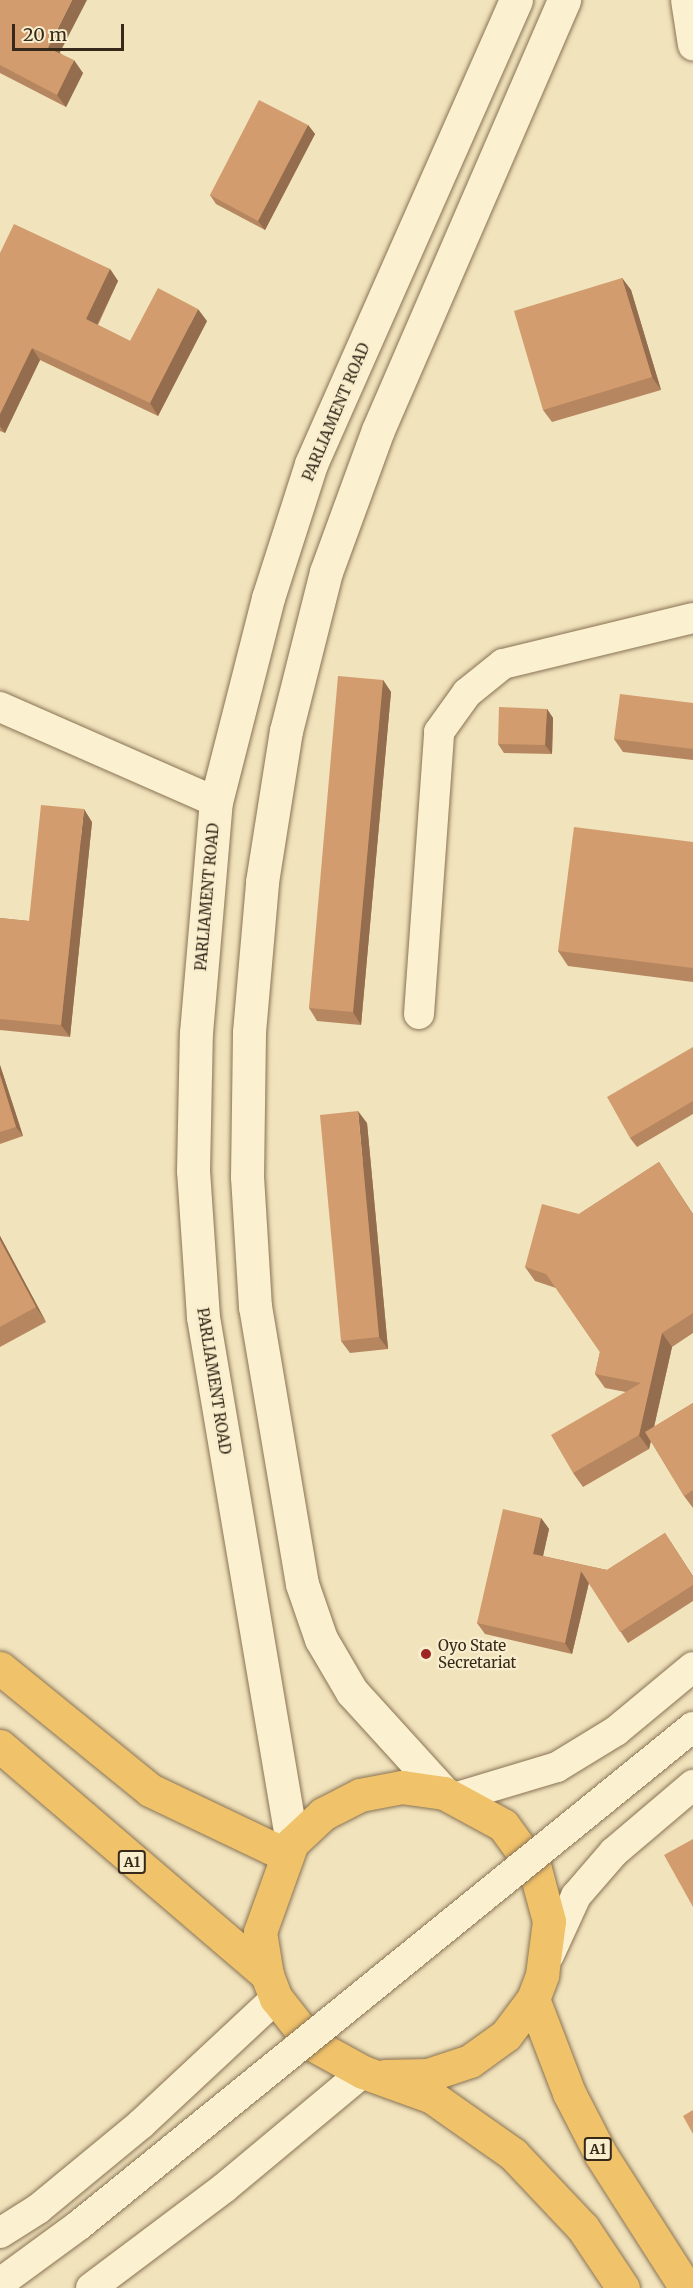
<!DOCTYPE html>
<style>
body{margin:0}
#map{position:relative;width:693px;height:2288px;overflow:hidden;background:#f1e3bc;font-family:Merriweather,serif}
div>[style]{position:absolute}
.roads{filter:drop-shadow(0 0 2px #897354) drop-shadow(0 0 2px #897354)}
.minor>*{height:30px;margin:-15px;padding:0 15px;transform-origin:15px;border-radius:15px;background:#fbf0cf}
.secondary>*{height:33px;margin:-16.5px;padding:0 16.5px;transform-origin:16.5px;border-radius:16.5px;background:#fbf0cf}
.trunk>*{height:33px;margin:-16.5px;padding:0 16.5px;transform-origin:16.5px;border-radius:16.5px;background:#f0c26a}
.bridges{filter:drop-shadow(0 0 2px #897354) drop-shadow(0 0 2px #897354)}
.minor-bridge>*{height:30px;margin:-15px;padding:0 15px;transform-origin:15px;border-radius:15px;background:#fbf0cf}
.wall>*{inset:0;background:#b5865f}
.shaded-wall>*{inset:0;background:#936d4d}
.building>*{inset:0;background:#d29c6e}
.dots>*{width:16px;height:16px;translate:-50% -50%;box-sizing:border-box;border:3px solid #f8edcc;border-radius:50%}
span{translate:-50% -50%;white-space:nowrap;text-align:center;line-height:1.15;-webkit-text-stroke:4.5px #f8edcc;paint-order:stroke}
.shield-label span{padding:2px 4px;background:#f8edcc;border:2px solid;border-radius:4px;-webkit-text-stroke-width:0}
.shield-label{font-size:14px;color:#37291a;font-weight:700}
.street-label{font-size:15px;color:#37291a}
.poi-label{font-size:15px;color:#37291a}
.left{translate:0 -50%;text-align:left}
.scale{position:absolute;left:12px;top:24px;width:112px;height:27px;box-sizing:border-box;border:3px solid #37291a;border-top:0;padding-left:8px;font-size:18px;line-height:21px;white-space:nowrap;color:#37291a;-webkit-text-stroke:4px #f8edcc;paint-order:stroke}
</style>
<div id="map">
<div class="roads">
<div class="minor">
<div style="left:686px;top:0;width:46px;rotate:81.2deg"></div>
<div style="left:0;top:707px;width:236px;rotate:23.7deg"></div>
<div style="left:419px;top:1014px;width:283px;rotate:-85.9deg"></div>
<div style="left:439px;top:732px;width:48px;rotate:-54.3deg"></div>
<div style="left:467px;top:693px;width:46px;rotate:-38.9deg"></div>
<div style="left:503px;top:664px;width:195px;rotate:-13.6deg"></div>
<div style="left:457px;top:1797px;width:104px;rotate:-16.7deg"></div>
<div style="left:557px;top:1767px;width:69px;rotate:-31.4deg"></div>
<div style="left:616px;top:1731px;width:100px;rotate:-39.7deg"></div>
<div style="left:549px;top:1955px;width:65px;rotate:-65.4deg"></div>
<div style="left:576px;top:1896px;width:58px;rotate:-49.2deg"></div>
<div style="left:614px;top:1852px;width:104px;rotate:-40.3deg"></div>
<div style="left:0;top:2233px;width:45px;rotate:-32.3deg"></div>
<div style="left:38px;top:2209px;width:134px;rotate:-39.5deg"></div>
<div style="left:141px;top:2124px;width:185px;rotate:-43deg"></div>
<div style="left:91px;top:2288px;width:166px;rotate:-36.9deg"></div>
<div style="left:224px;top:2188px;width:181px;rotate:-39.8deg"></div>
</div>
<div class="secondary">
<div style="left:444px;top:1793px;width:137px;rotate:-132.3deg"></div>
<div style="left:352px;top:1692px;width:61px;rotate:-120.3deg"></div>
<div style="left:321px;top:1639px;width:58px;rotate:-109.1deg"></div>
<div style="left:302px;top:1584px;width:281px;rotate:-99.6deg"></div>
<div style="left:255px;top:1307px;width:130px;rotate:-93.5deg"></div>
<div style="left:247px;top:1177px;width:145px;rotate:-89.2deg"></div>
<div style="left:249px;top:1032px;width:151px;rotate:-85deg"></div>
<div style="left:262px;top:882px;width:153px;rotate:-81deg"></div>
<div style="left:286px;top:731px;width:164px;rotate:-75.9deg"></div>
<div style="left:326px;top:572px;width:151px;rotate:-69.9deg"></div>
<div style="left:378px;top:430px;width:469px;rotate:-66.6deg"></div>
<div style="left:292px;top:1843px;width:533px;rotate:-99.6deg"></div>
<div style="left:203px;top:1317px;width:146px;rotate:-93.9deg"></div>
<div style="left:193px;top:1171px;width:138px;rotate:-88.8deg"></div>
<div style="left:196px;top:1033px;width:232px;rotate:-85.1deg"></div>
<div style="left:216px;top:802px;width:211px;rotate:-75.7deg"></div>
<div style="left:268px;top:598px;width:141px;rotate:-72.2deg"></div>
<div style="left:311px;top:464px;width:507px;rotate:-66.16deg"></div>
</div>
<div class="trunk">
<div style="left:0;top:1668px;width:193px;rotate:39.1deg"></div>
<div style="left:150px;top:1790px;width:151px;rotate:25.5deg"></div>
<div style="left:0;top:1746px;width:352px;rotate:40.6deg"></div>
<div style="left:533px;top:1999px;width:101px;rotate:69deg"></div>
<div style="left:569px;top:2093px;width:70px;rotate:62.7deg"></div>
<div style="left:601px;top:2155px;width:158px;rotate:57.4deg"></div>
<div style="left:384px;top:2076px;width:44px;rotate:-1.3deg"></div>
<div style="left:428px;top:2075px;width:44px;rotate:-18.4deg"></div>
<div style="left:470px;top:2061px;width:44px;rotate:-35.8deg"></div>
<div style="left:506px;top:2035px;width:45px;rotate:-53.1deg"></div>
<div style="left:533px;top:1999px;width:26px;rotate:-69deg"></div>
<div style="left:542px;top:1975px;width:54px;rotate:-82.6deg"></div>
<div style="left:549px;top:1921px;width:54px;rotate:-105.1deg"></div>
<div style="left:535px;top:1869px;width:54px;rotate:-126deg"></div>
<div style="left:503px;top:1825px;width:67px;rotate:-151.5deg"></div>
<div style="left:444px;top:1793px;width:42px;rotate:-171.9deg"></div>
<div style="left:402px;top:1787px;width:43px;rotate:169.2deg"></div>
<div style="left:360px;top:1795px;width:42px;rotate:152.8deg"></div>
<div style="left:323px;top:1814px;width:42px;rotate:136.9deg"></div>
<div style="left:292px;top:1843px;width:95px;rotate:109.8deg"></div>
<div style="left:260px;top:1932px;width:44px;rotate:80.8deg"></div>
<div style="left:267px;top:1975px;width:25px;rotate:69deg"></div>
<div style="left:276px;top:1998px;width:58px;rotate:52deg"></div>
<div style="left:312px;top:2044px;width:58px;rotate:28.8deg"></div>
<div style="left:363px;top:2072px;width:73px;rotate:19.9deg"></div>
<div style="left:432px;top:2097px;width:99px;rotate:35.1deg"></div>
<div style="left:513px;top:2154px;width:102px;rotate:46.6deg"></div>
<div style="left:583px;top:2228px;width:72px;rotate:56.3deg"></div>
</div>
</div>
<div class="bridges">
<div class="minor-bridge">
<div style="left:0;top:2283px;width:97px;rotate:-36.2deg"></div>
<div style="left:78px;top:2226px;width:792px;rotate:-39.06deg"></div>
</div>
</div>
<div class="wall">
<div style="clip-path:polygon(0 0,83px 73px,66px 107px,0 73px)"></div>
<div style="clip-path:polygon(308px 125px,315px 134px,265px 230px,216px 204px,210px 195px)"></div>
<div style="clip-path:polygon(0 253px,110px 269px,118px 281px,98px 325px,130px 341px,207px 321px,158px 416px,40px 360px,5px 433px,0 431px)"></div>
<div style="clip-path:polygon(622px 278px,631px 290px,661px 390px,552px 422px,543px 410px)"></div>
<div style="clip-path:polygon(383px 680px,391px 692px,361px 1025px,317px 1021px,309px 1008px)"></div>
<div style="clip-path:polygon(693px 703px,693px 760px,623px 752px,614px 739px)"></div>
<div style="clip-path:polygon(547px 709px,553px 718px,552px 754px,504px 753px,498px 744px)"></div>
<div style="clip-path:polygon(92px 822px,70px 1037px,0 1030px,0 918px,29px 921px)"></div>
<div style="clip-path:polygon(693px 842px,693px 982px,568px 966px,558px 951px)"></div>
<div style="clip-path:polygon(693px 1047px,693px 1114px,637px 1147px,630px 1138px)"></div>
<div style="clip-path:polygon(0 1065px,23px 1136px,0 1144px)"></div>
<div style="clip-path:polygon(367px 1123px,388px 1349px,350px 1353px,341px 1341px)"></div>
<div style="clip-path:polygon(659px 1162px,693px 1214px,693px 1333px,672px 1347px,654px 1427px,693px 1403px,693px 1508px,684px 1496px,651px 1441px,649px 1449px,583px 1487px,573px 1473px,626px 1392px,605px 1388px,595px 1374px,600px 1352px,556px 1288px,535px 1281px,525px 1267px,579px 1214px)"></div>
<div style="clip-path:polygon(0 1236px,46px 1322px,0 1347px)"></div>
<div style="clip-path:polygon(541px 1518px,549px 1529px,543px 1556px,607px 1570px,665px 1533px,693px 1576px,693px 1601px,628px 1643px,589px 1583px,572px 1654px,485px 1634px,477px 1623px)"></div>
</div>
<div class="shaded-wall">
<div style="clip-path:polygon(72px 0,87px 0,56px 60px,48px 48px)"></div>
<div style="clip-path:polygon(74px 60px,83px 73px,66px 107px,57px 95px)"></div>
<div style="clip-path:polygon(308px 125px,315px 134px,265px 230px,258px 221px)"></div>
<div style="clip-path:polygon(110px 269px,118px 281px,94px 331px,86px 319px)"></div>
<div style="clip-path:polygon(622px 278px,631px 290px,661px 390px,652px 377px)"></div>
<div style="clip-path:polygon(198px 309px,207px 321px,158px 416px,150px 403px)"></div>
<div style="clip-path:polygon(32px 348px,40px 360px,5px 433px,0 426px,0 414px)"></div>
<div style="clip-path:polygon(383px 680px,391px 692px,361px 1025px,353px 1012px)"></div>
<div style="clip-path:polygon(547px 709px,553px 718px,552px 754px,545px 745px)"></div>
<div style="clip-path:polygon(84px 809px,92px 822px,70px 1037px,61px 1025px)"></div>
<div style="clip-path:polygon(0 1065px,23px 1136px,16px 1127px,0 1075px)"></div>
<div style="clip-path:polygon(358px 1111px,367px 1123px,388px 1349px,379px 1337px)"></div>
<div style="clip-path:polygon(0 1236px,46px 1322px,36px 1307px,0 1240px)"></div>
<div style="clip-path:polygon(662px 1333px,672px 1347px,649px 1449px,639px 1435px)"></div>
<div style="clip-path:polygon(541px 1518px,549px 1529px,541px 1565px,533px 1554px)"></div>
<div style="clip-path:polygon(581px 1571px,589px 1582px,572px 1654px,565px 1643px)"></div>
</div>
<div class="building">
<div style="clip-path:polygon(0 0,72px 0,48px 48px,74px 60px,57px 95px,0 65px)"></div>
<div style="clip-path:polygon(259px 100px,308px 125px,258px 221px,210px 195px)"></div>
<div style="clip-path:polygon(14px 224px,110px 269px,86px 319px,130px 341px,158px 288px,198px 309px,150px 403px,32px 348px,0 414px,0 253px)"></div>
<div style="clip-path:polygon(622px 278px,652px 377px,543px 410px,514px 311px)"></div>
<div style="clip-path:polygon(338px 676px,383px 680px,353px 1012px,309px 1008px)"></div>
<div style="clip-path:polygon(620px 694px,693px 703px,693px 749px,614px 739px)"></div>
<div style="clip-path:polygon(499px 707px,547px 709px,545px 745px,498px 744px)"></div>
<div style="clip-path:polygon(41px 805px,84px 809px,61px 1025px,0 1019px,0 918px,29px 921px)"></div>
<div style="clip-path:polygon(574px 827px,693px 842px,693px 968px,558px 951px)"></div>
<div style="clip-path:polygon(693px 1047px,693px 1101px,630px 1138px,607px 1097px)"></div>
<div style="clip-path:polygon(0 1075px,16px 1127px,0 1132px)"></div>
<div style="clip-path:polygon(358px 1111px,379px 1337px,341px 1341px,320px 1115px)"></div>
<div style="clip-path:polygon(659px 1162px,693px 1215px,693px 1313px,662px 1333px,639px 1435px,573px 1473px,551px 1435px,641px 1383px,595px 1374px,600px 1352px,546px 1274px,525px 1267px,542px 1204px,579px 1214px)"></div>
<div style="clip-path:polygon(0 1240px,36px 1307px,0 1327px)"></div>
<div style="clip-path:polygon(693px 1403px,693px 1490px,684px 1496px,645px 1432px)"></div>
<div style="clip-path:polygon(503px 1509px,541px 1518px,533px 1554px,607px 1570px,665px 1533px,693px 1577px,693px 1585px,620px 1632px,581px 1571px,565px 1643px,477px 1623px)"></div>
<div style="clip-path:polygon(693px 1839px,693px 1907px,664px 1855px)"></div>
<div style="clip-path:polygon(693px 2110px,693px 2134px,683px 2116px)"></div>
</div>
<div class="dots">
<div style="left:426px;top:1654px;background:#9d2420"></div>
</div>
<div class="shield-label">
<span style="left:132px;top:1862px">A1</span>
<span style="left:598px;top:2149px">A1</span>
</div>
<div class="street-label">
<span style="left:336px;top:412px;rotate:-67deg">PARLIAMENT ROAD</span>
<span style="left:207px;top:897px;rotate:-85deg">PARLIAMENT ROAD</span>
<span style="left:214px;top:1381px;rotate:81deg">PARLIAMENT ROAD</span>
</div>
<div class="poi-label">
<span class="left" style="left:438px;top:1654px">Oyo State<br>Secretariat</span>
</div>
<div class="scale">20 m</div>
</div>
